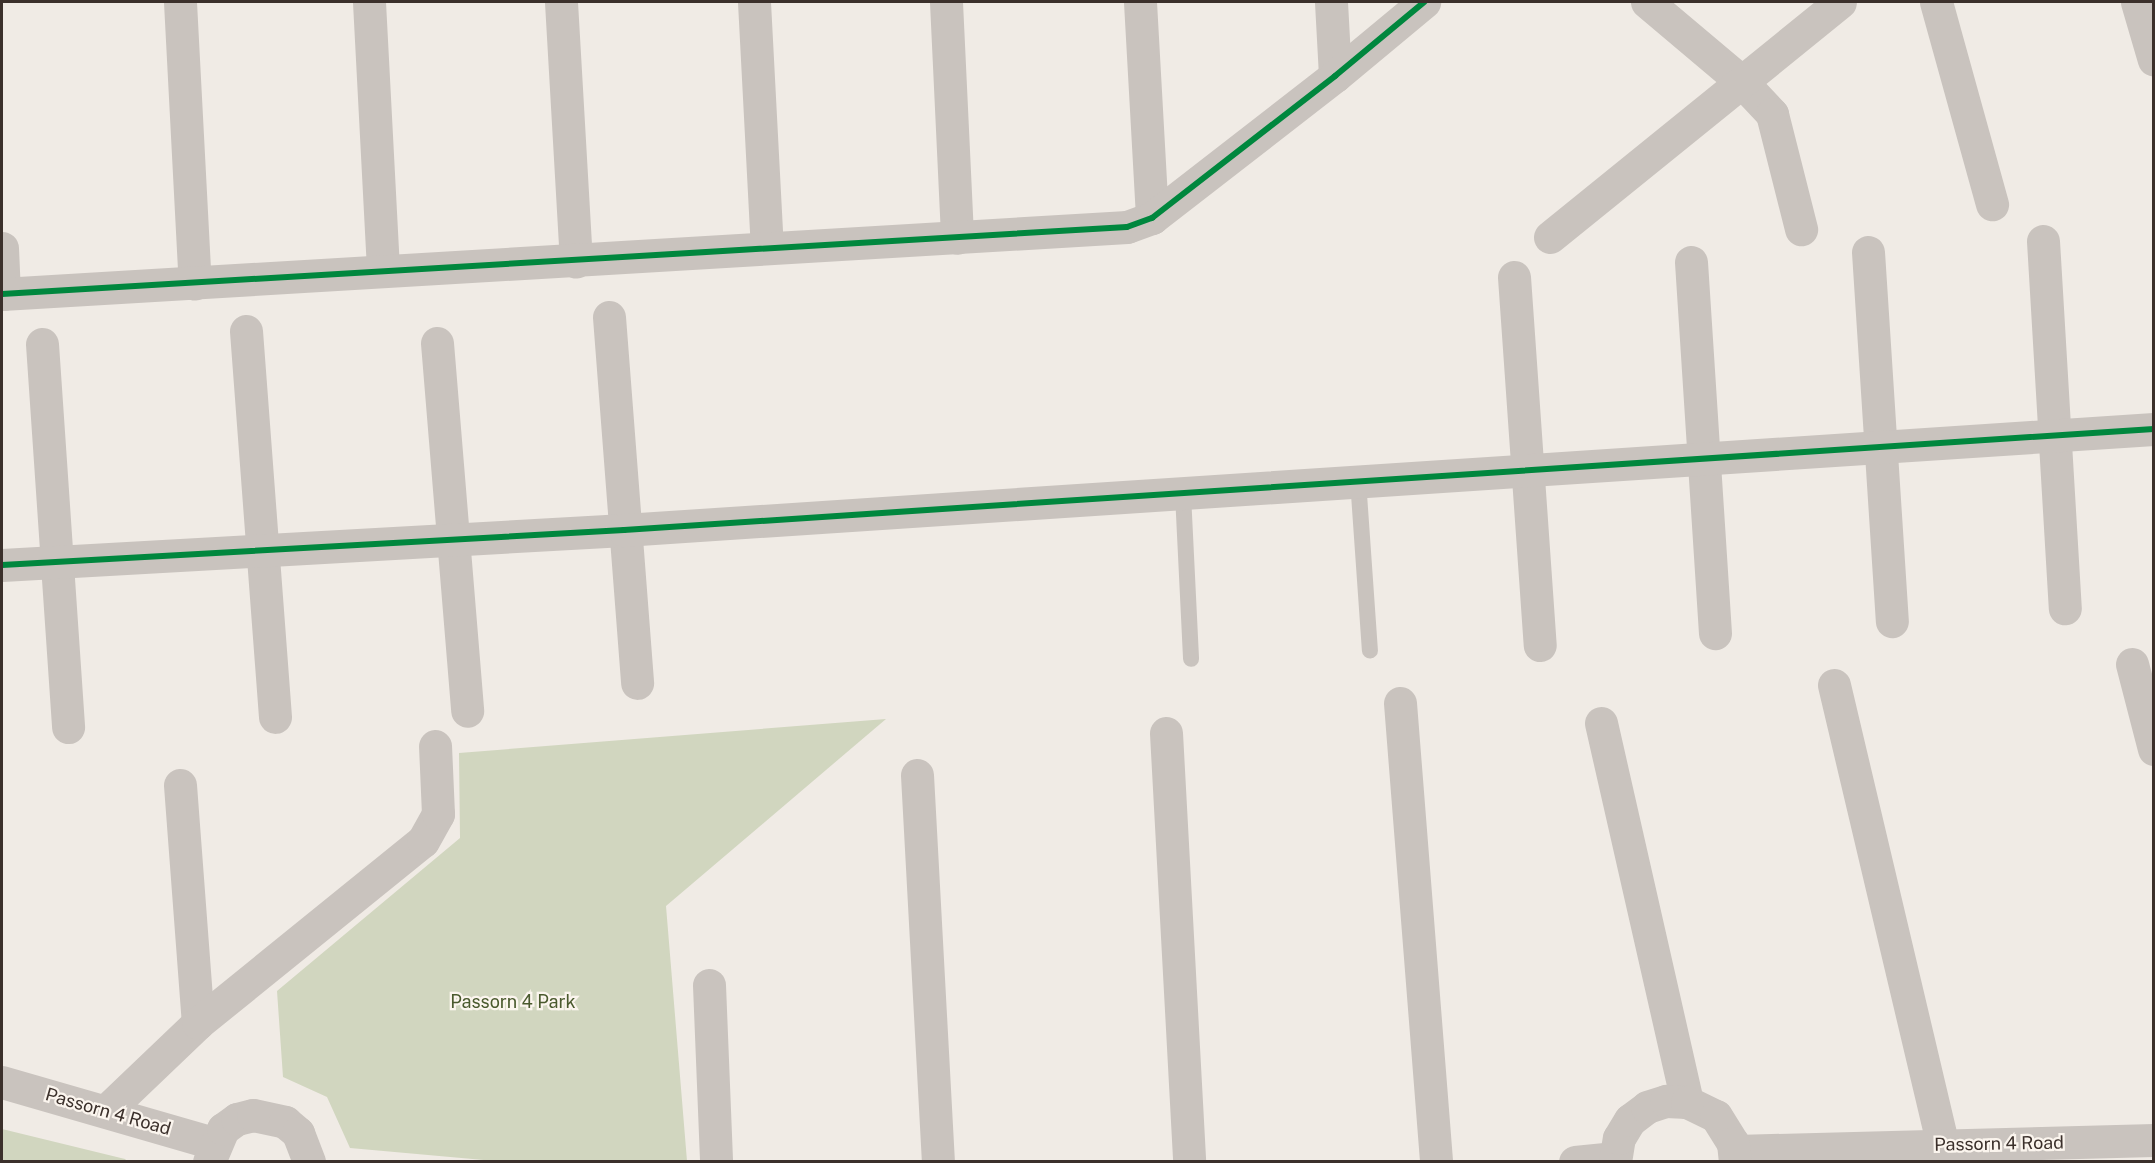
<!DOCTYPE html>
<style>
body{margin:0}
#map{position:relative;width:2155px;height:1163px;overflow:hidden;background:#f0ebe5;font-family:"Public Sans",sans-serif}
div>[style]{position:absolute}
.green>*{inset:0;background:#d1d6bf}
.lane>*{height:16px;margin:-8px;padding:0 8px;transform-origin:8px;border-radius:8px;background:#c9c3be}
.street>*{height:33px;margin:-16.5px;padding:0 16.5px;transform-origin:16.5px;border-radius:16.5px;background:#c9c3be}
.cycleway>*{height:6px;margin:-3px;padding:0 3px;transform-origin:3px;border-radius:3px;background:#00873e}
span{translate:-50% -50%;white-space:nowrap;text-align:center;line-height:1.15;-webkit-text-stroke:4.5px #fbf5ee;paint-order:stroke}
.park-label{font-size:18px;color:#4a5a2e}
.street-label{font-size:18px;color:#3b302b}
.frame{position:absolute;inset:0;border:3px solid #3b302b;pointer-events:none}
</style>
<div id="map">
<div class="green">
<div style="clip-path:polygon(886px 719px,666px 906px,687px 1161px,506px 1162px,350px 1148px,327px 1097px,283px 1077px,277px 991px,460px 838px,459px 753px)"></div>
<div style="clip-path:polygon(2px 1129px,125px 1159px,127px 1161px,2px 1161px)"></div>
</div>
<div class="lane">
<div style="left:1358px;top:480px;width:171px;rotate:86deg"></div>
<div style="left:1183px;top:494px;width:165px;rotate:87.2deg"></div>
</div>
<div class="street">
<div style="left:180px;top:2px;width:282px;rotate:87deg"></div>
<div style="left:369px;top:2px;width:269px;rotate:87deg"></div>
<div style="left:561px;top:2px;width:260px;rotate:86.7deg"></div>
<div style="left:754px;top:2px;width:246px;rotate:87deg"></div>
<div style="left:946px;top:2px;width:236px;rotate:87.3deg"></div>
<div style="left:1140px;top:2px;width:216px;rotate:86.8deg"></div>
<div style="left:1331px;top:2px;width:74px;rotate:86.9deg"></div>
<div style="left:1647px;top:2px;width:124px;rotate:40.1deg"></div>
<div style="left:1742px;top:82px;width:44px;rotate:46.8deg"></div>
<div style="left:1772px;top:114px;width:119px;rotate:75.8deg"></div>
<div style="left:1936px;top:2px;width:210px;rotate:74.5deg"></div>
<div style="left:2137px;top:2px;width:60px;rotate:73.7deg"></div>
<div style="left:1550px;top:237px;width:373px;rotate:-39deg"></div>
<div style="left:2043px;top:241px;width:368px;rotate:86.6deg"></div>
<div style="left:2px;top:248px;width:46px;rotate:87.5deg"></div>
<div style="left:1868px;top:252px;width:370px;rotate:86.3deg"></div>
<div style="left:1691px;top:262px;width:372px;rotate:86.3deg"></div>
<div style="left:1514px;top:277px;width:369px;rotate:86deg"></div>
<div style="left:2px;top:294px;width:1127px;rotate:-3.41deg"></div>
<div style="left:1127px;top:227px;width:27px;rotate:-20deg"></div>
<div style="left:1152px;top:218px;width:232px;rotate:-37.8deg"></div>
<div style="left:1335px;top:76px;width:116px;rotate:-39.7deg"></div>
<div style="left:609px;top:317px;width:367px;rotate:85.6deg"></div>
<div style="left:246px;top:331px;width:387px;rotate:85.7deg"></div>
<div style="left:437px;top:343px;width:369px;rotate:85.3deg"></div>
<div style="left:42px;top:344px;width:384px;rotate:86.1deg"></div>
<div style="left:2px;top:565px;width:623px;rotate:-3.22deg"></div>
<div style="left:624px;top:530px;width:1533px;rotate:-3.78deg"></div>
<div style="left:2132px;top:664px;width:88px;rotate:75.5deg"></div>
<div style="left:1834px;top:685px;width:473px;rotate:76.7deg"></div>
<div style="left:1400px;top:703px;width:460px;rotate:85.5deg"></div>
<div style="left:1601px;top:723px;width:389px;rotate:77.2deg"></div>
<div style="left:1166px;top:733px;width:430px;rotate:86.9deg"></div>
<div style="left:917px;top:775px;width:388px;rotate:86.9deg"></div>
<div style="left:180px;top:785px;width:239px;rotate:85.7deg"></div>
<div style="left:709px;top:985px;width:177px;rotate:87.7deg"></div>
<div style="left:2px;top:1082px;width:221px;rotate:16.1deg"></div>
<div style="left:107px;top:1110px;width:126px;rotate:-43.7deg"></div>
<div style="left:198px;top:1023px;width:289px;rotate:-39deg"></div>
<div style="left:423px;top:841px;width:31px;rotate:-61deg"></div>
<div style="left:438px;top:814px;width:68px;rotate:-92.5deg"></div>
<div style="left:1736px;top:1151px;width:418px;rotate:-1.5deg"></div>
<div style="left:209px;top:1162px;width:36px;rotate:-67deg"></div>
<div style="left:223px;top:1129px;width:17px;rotate:-36deg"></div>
<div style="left:237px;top:1119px;width:16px;rotate:-14deg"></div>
<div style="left:253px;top:1115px;width:33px;rotate:12deg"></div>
<div style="left:285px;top:1122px;width:17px;rotate:40deg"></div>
<div style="left:298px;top:1133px;width:31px;rotate:69deg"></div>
<div style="left:1575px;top:1162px;width:40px;rotate:-5.7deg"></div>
<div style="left:1615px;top:1162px;width:24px;rotate:-81deg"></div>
<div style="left:1619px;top:1138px;width:21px;rotate:-59deg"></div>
<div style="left:1630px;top:1120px;width:21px;rotate:-37deg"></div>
<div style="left:1647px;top:1107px;width:20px;rotate:-18deg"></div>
<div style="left:1666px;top:1101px;width:21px;rotate:3deg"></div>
<div style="left:1687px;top:1102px;width:32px;rotate:26deg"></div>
<div style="left:1716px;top:1116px;width:32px;rotate:58deg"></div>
<div style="left:1733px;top:1143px;width:19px;rotate:84deg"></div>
</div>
<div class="cycleway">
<div style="left:2px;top:294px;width:1127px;rotate:-3.41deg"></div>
<div style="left:1127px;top:227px;width:27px;rotate:-20deg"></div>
<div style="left:1152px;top:218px;width:232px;rotate:-37.8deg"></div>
<div style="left:1335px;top:76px;width:116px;rotate:-39.7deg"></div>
<div style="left:2px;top:565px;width:623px;rotate:-3.22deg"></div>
<div style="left:624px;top:530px;width:1533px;rotate:-3.78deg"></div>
</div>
<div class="park-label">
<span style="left:513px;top:1002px">Passorn 4 Park</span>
</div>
<div class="street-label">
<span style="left:108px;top:1112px;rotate:16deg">Passorn 4 Road</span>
<span style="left:1999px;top:1144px;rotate:-1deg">Passorn 4 Road</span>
</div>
<div class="frame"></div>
</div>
